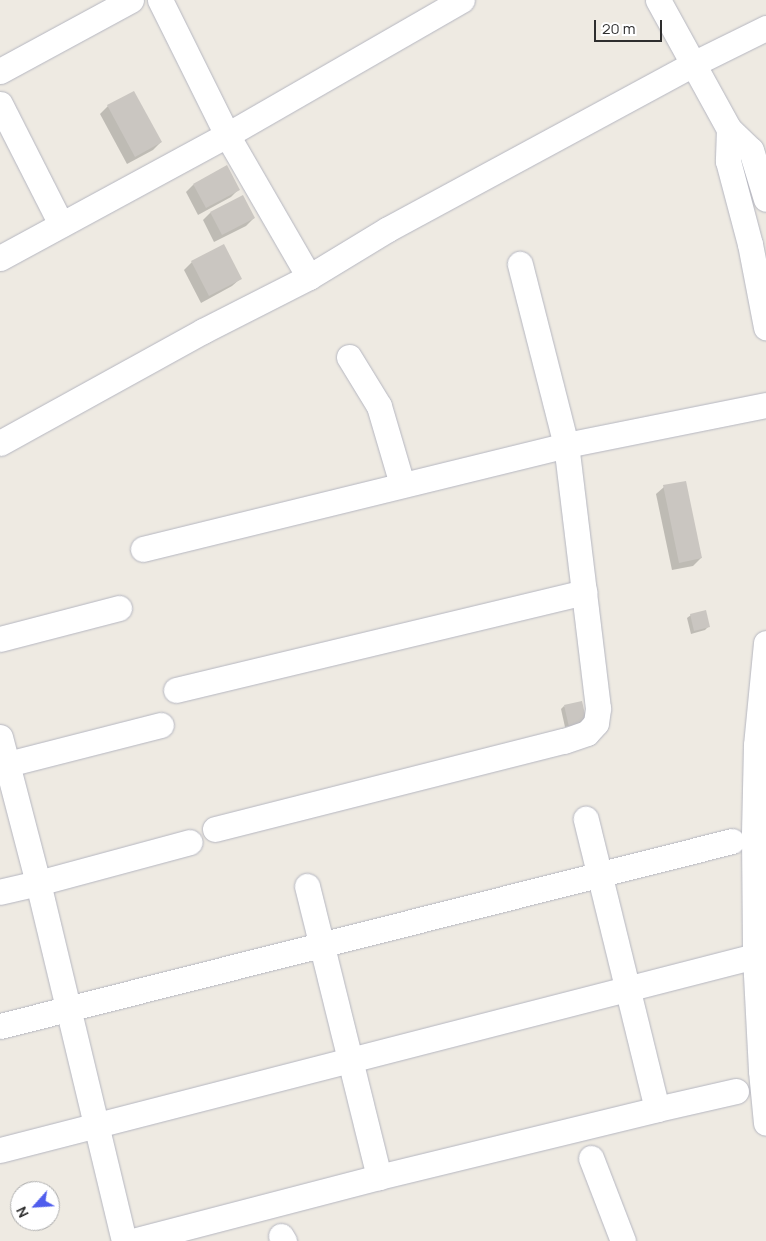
<!DOCTYPE html>
<style>
body{margin:0}
#map{position:relative;width:766px;height:1241px;overflow:hidden;background:#eeeae2;font-family:Manrope,sans-serif}
div>[style]{position:absolute}
.shadow>*{inset:0;background:#0003}
.building>*{inset:0;background:#cac6c1}
.roads{filter:drop-shadow(0 0 1px #b5b6c0) drop-shadow(0 0 1px #b5b6c0)}
.minor>*{height:25px;margin:-12.5px;padding:0 12.5px;transform-origin:12.5px;border-radius:12.5px;background:#fff}
span{translate:-50% -50%;white-space:nowrap;text-align:center;line-height:1.15;-webkit-text-stroke:5px #fff;paint-order:stroke}
.north{position:absolute;left:10px;top:1181px;width:50px;height:50px;box-sizing:border-box;background:#fff;border:1px solid #ababab;border-radius:50%;rotate:244deg;font-size:14px;font-weight:700;line-height:20px;text-align:center;color:#2e2e2e}
.north::after{content:'';display:block;margin:auto;width:18px;height:22px;background:#4f5ded;clip-path:polygon(50% 0,100% 100%,50% 72%,0 100%)}
.scale{position:absolute;left:594px;top:20px;width:68px;height:22px;box-sizing:border-box;border:2px solid #2e2e2e;border-top:0;padding-left:6px;font-size:15px;line-height:18px;white-space:nowrap;color:#2e2e2e;-webkit-text-stroke:4px #fff;paint-order:stroke}
</style>
<div id="map">
<div class="shadow">
<div style="clip-path:polygon(108px 106px,161px 142px,153px 150px,127px 164px,100px 114px)"></div>
<div style="clip-path:polygon(193px 185px,238px 190px,231px 197px,198px 215px,186px 192px)"></div>
<div style="clip-path:polygon(210px 213px,254px 218px,246px 226px,214px 242px,203px 220px)"></div>
<div style="clip-path:polygon(192px 262px,240px 279px,232px 286px,201px 303px,184px 270px)"></div>
<div style="clip-path:polygon(664px 487px,701px 558px,693px 566px,672px 570px,656px 494px)"></div>
<div style="clip-path:polygon(691px 615px,709px 626px,705px 630px,691px 634px,687px 618px)"></div>
<div style="clip-path:polygon(564px 706px,583px 723px,565px 727px,561px 709px)"></div>
</div>
<div class="building">
<div style="clip-path:polygon(134px 91px,162px 142px,135px 157px,107px 105px)"></div>
<div style="clip-path:polygon(227px 165px,240px 190px,206px 208px,193px 184px)"></div>
<div style="clip-path:polygon(243px 195px,255px 218px,222px 235px,210px 212px)"></div>
<div style="clip-path:polygon(224px 244px,242px 279px,209px 296px,191px 261px)"></div>
<div style="clip-path:polygon(686px 481px,702px 558px,679px 563px,663px 485px)"></div>
<div style="clip-path:polygon(706px 610px,710px 627px,694px 631px,690px 614px)"></div>
<div style="clip-path:polygon(582px 701px,587px 723px,569px 727px,564px 705px)"></div>
</div>
<div class="roads">
<div class="minor">
<div style="left:160px;top:0;width:151px;rotate:63.6deg"></div>
<div style="left:227px;top:135px;width:164px;rotate:60deg"></div>
<div style="left:309px;top:277px;width:92px;rotate:-31.3deg"></div>
<div style="left:388px;top:229px;width:347px;rotate:-28.4deg"></div>
<div style="left:693px;top:64px;width:81px;rotate:-26.3deg"></div>
<div style="left:658px;top:0;width:147px;rotate:61.2deg"></div>
<div style="left:729px;top:129px;width:30px;rotate:44deg"></div>
<div style="left:751px;top:150px;width:51px;rotate:73deg"></div>
<div style="left:0;top:71px;width:149px;rotate:-28.5deg"></div>
<div style="left:0;top:104px;width:135px;rotate:63.1deg"></div>
<div style="left:729px;top:129px;width:32px;rotate:92deg"></div>
<div style="left:728px;top:161px;width:86px;rotate:75.2deg"></div>
<div style="left:750px;top:244px;width:85px;rotate:79.1deg"></div>
<div style="left:0;top:258px;width:258px;rotate:-28.5deg"></div>
<div style="left:227px;top:135px;width:271px;rotate:-29.9deg"></div>
<div style="left:349px;top:357px;width:57px;rotate:58.5deg"></div>
<div style="left:379px;top:406px;width:81px;rotate:73.6deg"></div>
<div style="left:0;top:443px;width:232px;rotate:-28.9deg"></div>
<div style="left:203px;top:331px;width:119px;rotate:-27deg"></div>
<div style="left:143px;top:549px;width:436px;rotate:-13.8deg"></div>
<div style="left:566px;top:445px;width:204px;rotate:-11.3deg"></div>
<div style="left:0;top:639px;width:123px;rotate:-14.6deg"></div>
<div style="left:766px;top:643px;width:102px;rotate:95.6deg"></div>
<div style="left:756px;top:745px;width:90px;rotate:91.3deg"></div>
<div style="left:754px;top:835px;width:121px;rotate:89.5deg"></div>
<div style="left:755px;top:956px;width:115px;rotate:87deg"></div>
<div style="left:761px;top:1071px;width:52px;rotate:84.5deg"></div>
<div style="left:176px;top:690px;width:420px;rotate:-13.5deg"></div>
<div style="left:0;top:737px;width:151px;rotate:75.4deg"></div>
<div style="left:38px;top:883px;width:39px;rotate:167deg"></div>
<div style="left:0;top:766px;width:166px;rotate:-14.3deg"></div>
<div style="left:215px;top:829px;width:360px;rotate:-14.2deg"></div>
<div style="left:564px;top:741px;width:24px;rotate:-19deg"></div>
<div style="left:587px;top:733px;width:13px;rotate:-48deg"></div>
<div style="left:596px;top:723px;width:15px;rotate:-82deg"></div>
<div style="left:598px;top:708px;width:265px;rotate:-96.9deg"></div>
<div style="left:566px;top:445px;width:187px;rotate:-104.3deg"></div>
<div style="left:307px;top:886px;width:300px;rotate:76.1deg"></div>
<div style="left:0;top:1026px;width:755px;rotate:-14.18deg"></div>
<div style="left:657px;top:1109px;width:81px;rotate:-12.8deg"></div>
<div style="left:0;top:1150px;width:780px;rotate:-14.41deg"></div>
<div style="left:591px;top:1158px;width:89px;rotate:68.9deg"></div>
<div style="left:281px;top:1236px;width:6px;rotate:59deg"></div>
<div style="left:124px;top:1241px;width:368px;rotate:-103.5deg"></div>
<div style="left:38px;top:883px;width:157px;rotate:-15.1deg"></div>
<div style="left:133px;top:1241px;width:254px;rotate:-14.6deg"></div>
<div style="left:379px;top:1177px;width:286px;rotate:-13.7deg"></div>
<div style="left:657px;top:1109px;width:299px;rotate:-103.8deg"></div>
</div>
</div>
<div class="north">N</div>
<div class="scale">20 m</div>
</div>
